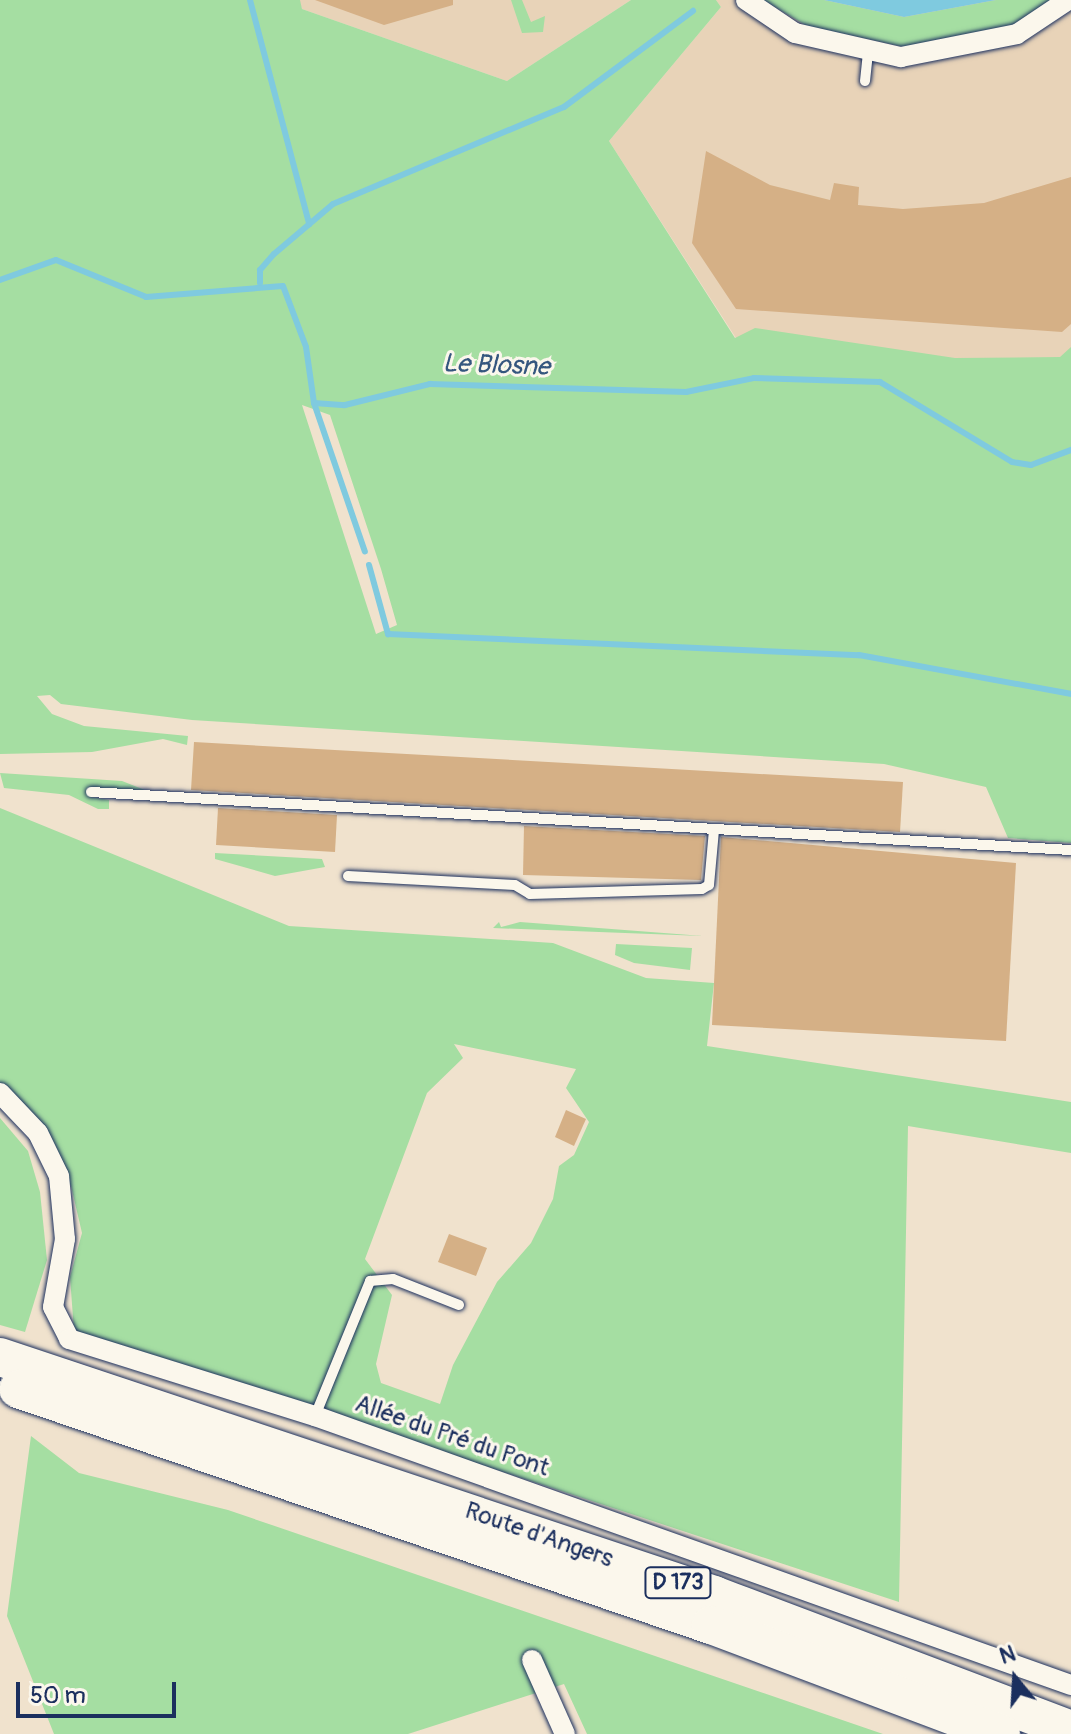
<!DOCTYPE html>
<meta charset="utf-8">
<style>
body{margin:0}
#map{position:relative;width:1071px;height:1734px;overflow:hidden;background:#f0e2cd;font-family:Pangolin,sans-serif}
div>[style]{position:absolute}
.built>*{inset:0;background:#e8d3b8}
.green>*{inset:0;background:#a5dea2}
.water>*{inset:0;background:#7fcadf}
.stream>*{height:6px;margin:-3px;padding:0 3px;transform-origin:3px;border-radius:3px;background:#7fcadf}
.building>*{inset:0;background:#d5b086}
.roads{filter:drop-shadow(0 0 2px #1b2f5e) drop-shadow(0 0 2px #1b2f5e)}
.lane>*{height:10px;margin:-5px;padding:0 5px;transform-origin:5px;border-radius:5px;background:#fbf7ec}
.street>*{height:20px;margin:-10px;padding:0 10px;transform-origin:10px;border-radius:10px;background:#fbf7ec}
.highway>*{height:38px;margin:-19px;padding:0 19px;transform-origin:19px;border-radius:19px;background:#fbf7ec}
span{translate:-50% -50%;white-space:nowrap;text-align:center;line-height:1.15;-webkit-text-stroke:6px #fbf7ec;paint-order:stroke}
.shield-label span{padding:2px 6px;background:#fbf7ec;border:2px solid;border-radius:6px;-webkit-text-stroke-width:0}
.shield-label{font-size:22px;color:#1b2f5e;font-weight:700}
.street-label{font-size:24px;color:#1b2f5e}
.water-label{font-size:26px;color:#34567e;font-style:italic}
.north{position:absolute;left:975px;top:1638px;width:80px;height:80px;-webkit-text-stroke:6px #fbf7ec;paint-order:stroke;rotate:342deg;font-size:22px;font-weight:700;line-height:32px;text-align:center;color:#1b2f5e}
.north::after{content:'';display:block;margin:auto;width:28px;height:36px;background:#1b2f5e;clip-path:polygon(50% 0,100% 100%,50% 72%,0 100%)}
.scale{position:absolute;left:16px;top:1682px;width:160px;height:36px;box-sizing:border-box;border:4px solid #1b2f5e;border-top:0;padding-left:10px;font-size:24px;line-height:28px;white-space:nowrap;color:#1b2f5e;-webkit-text-stroke:6px #fbf7ec;paint-order:stroke}
</style>
<div id="map">
<div class="built">
<div style="clip-path:polygon(299px 0,631px 0,507px 81px,302px 9px)"></div>
<div style="clip-path:polygon(716px 0,1071px 0,1071px 354px,1054px 368px,736px 338px,609px 141px,721px 7px)"></div>
</div>
<div class="green">
<div style="clip-path:polygon(evenodd,0 0,300px 0,302px 9px,507px 81px,631px 0,716px 0,721px 7px,609px 141px,735px 338px,755px 328px,955px 358px,1060px 357px,1071px 347px,1071px 843px,1008px 838px,986px 787px,884px 764px,192px 720px,61px 704px,50px 695px,37px 696px,52px 714px,84px 726px,188px 736px,187px 745px,163px 739px,92px 752px,0 754px,0 0,302px 405px,330px 415px,381px 569px,397px 625px,376px 634px,302px 405px)"></div>
<div style="clip-path:polygon(511px 0,522px 0,531px 22px,545px 16px,543px 32px,522px 33px)"></div>
<div style="clip-path:polygon(763px 0,824px 0,904px 17px,996px 0,1058px 0,1016px 26px,909px 48px,807px 26px)"></div>
<div style="clip-path:polygon(0 773px,122px 781px,150px 792px,91px 787px,91px 797px,109px 800px,109px 809px,98px 809px,69px 795px,4px 788px)"></div>
<div style="clip-path:polygon(evenodd,0 808px,289px 926px,553px 943px,646px 978px,714px 983px,707px 1046px,1071px 1102px,1071px 1153px,908px 1126px,899px 1602px,74px 1331px,70px 1277px,82px 1233px,71px 1186px,49px 1137px,0 1083px,0 808px,454px 1044px,576px 1069px,566px 1088px,589px 1122px,574px 1155px,559px 1166px,553px 1199px,531px 1243px,497px 1282px,453px 1365px,440px 1404px,381px 1383px,376px 1364px,392px 1295px,365px 1259px,427px 1093px,463px 1058px,454px 1044px)"></div>
<div style="clip-path:polygon(215px 853px,322px 859px,325px 867px,275px 876px,215px 859px)"></div>
<div style="clip-path:polygon(499px 922px,501px 927px,520px 922px,703px 936px,493px 928px)"></div>
<div style="clip-path:polygon(616px 944px,692px 948px,690px 970px,634px 963px,615px 955px)"></div>
<div style="clip-path:polygon(0 1118px,28px 1151px,40px 1192px,47px 1260px,25px 1332px,0 1325px)"></div>
<div style="clip-path:polygon(31px 1436px,79px 1473px,228px 1510px,883px 1734px,587px 1734px,564px 1684px,408px 1734px,54px 1734px,7px 1616px)"></div>
</div>
<div class="water">
<div style="clip-path:polygon(824px 0,996px 0,904px 17px)"></div>
</div>
<div class="stream">
<div style="left:250px;top:0;width:232px;rotate:75.2deg"></div>
<div style="left:0;top:280px;width:59px;rotate:-19.7deg"></div>
<div style="left:56px;top:260px;width:97px;rotate:22.3deg"></div>
<div style="left:146px;top:297px;width:137px;rotate:-4.6deg"></div>
<div style="left:283px;top:286px;width:65px;rotate:69.3deg"></div>
<div style="left:306px;top:347px;width:57px;rotate:81.9deg"></div>
<div style="left:314px;top:403px;width:31px;rotate:4deg"></div>
<div style="left:345px;top:405px;width:88px;rotate:-13.9deg"></div>
<div style="left:430px;top:384px;width:256px;rotate:1.8deg"></div>
<div style="left:686px;top:392px;width:69px;rotate:-11.6deg"></div>
<div style="left:754px;top:378px;width:126px;rotate:1.8deg"></div>
<div style="left:880px;top:382px;width:154px;rotate:31.2deg"></div>
<div style="left:1012px;top:462px;width:19px;rotate:9deg"></div>
<div style="left:1031px;top:465px;width:43px;rotate:-20.6deg"></div>
<div style="left:260px;top:283px;width:13px;rotate:-90deg"></div>
<div style="left:260px;top:270px;width:21px;rotate:-49deg"></div>
<div style="left:274px;top:254px;width:77px;rotate:-40.3deg"></div>
<div style="left:333px;top:204px;width:251px;rotate:-22.8deg"></div>
<div style="left:564px;top:107px;width:161px;rotate:-36.7deg"></div>
<div style="left:314px;top:403px;width:157px;rotate:71.1deg"></div>
<div style="left:369px;top:565px;width:72px;rotate:74.6deg"></div>
<div style="left:388px;top:634px;width:471px;rotate:2.6deg"></div>
<div style="left:859px;top:655px;width:216px;rotate:10.4deg"></div>
</div>
<div class="building">
<div style="clip-path:polygon(315px 0,453px 0,453px 5px,384px 25px)"></div>
<div style="clip-path:polygon(706px 151px,770px 185px,830px 200px,834px 183px,859px 187px,858px 205px,903px 209px,984px 203px,1071px 177px,1071px 324px,1062px 332px,736px 309px,692px 243px)"></div>
<div style="clip-path:polygon(194px 742px,903px 782px,900px 832px,191px 790px)"></div>
<div style="clip-path:polygon(218px 808px,337px 815px,335px 852px,216px 845px)"></div>
<div style="clip-path:polygon(524px 826px,705px 836px,701px 880px,523px 875px)"></div>
<div style="clip-path:polygon(721px 837px,1016px 863px,1006px 1041px,712px 1025px)"></div>
<div style="clip-path:polygon(566px 1110px,586px 1119px,574px 1146px,555px 1137px)"></div>
<div style="clip-path:polygon(449px 1234px,487px 1248px,476px 1276px,438px 1262px)"></div>
</div>
<div class="roads">
<div class="lane">
<div style="left:865px;top:81px;width:27px;rotate:-84deg"></div>
<div style="left:91px;top:792px;width:982px;rotate:3.39deg"></div>
<div style="left:348px;top:876px;width:167px;rotate:3.1deg"></div>
<div style="left:515px;top:885px;width:17px;rotate:31deg"></div>
<div style="left:530px;top:894px;width:172px;rotate:-1.7deg"></div>
<div style="left:702px;top:889px;width:8px;rotate:-30deg"></div>
<div style="left:709px;top:885px;width:55px;rotate:-84.8deg"></div>
<div style="left:315px;top:1416px;width:146px;rotate:-67.8deg"></div>
<div style="left:370px;top:1281px;width:23px;rotate:-5deg"></div>
<div style="left:393px;top:1279px;width:71px;rotate:21.5deg"></div>
</div>
<div class="street">
<div style="left:746px;top:0;width:59px;rotate:34deg"></div>
<div style="left:795px;top:33px;width:109px;rotate:12.8deg"></div>
<div style="left:901px;top:57px;width:118px;rotate:-11.2deg"></div>
<div style="left:1017px;top:34px;width:61px;rotate:-33.7deg"></div>
<div style="left:0;top:1093px;width:55px;rotate:46.5deg"></div>
<div style="left:38px;top:1133px;width:48px;rotate:64deg"></div>
<div style="left:59px;top:1176px;width:63px;rotate:84.6deg"></div>
<div style="left:65px;top:1239px;width:69px;rotate:100deg"></div>
<div style="left:53px;top:1307px;width:36px;rotate:63deg"></div>
<div style="left:69px;top:1339px;width:258px;rotate:17.4deg"></div>
<div style="left:315px;top:1416px;width:802px;rotate:19.59deg"></div>
<div style="left:532px;top:1660px;width:81px;rotate:66deg"></div>
</div>
<div class="highway">
<div style="left:0;top:1357px;width:753px;rotate:18.43deg"></div>
<div style="left:714px;top:1595px;width:382px;rotate:20.7deg"></div>
<div style="left:18px;top:1389px;width:732px;rotate:18.81deg"></div>
<div style="left:711px;top:1625px;width:310px;rotate:20.6deg"></div>
</div>
</div>
<div class="shield-label">
<span style="left:678px;top:1583px">D 173</span>
</div>
<div class="street-label">
<span style="left:452px;top:1436px;rotate:19deg">Allée du Pré du Pont</span>
<span style="left:539px;top:1535px;rotate:19deg">Route d'Angers</span>
</div>
<div class="water-label">
<span style="left:496px;top:366px;rotate:2deg">Le Blosne</span>
</div>
<div class="north">N</div>
<div class="scale">50 m</div>
</div>
